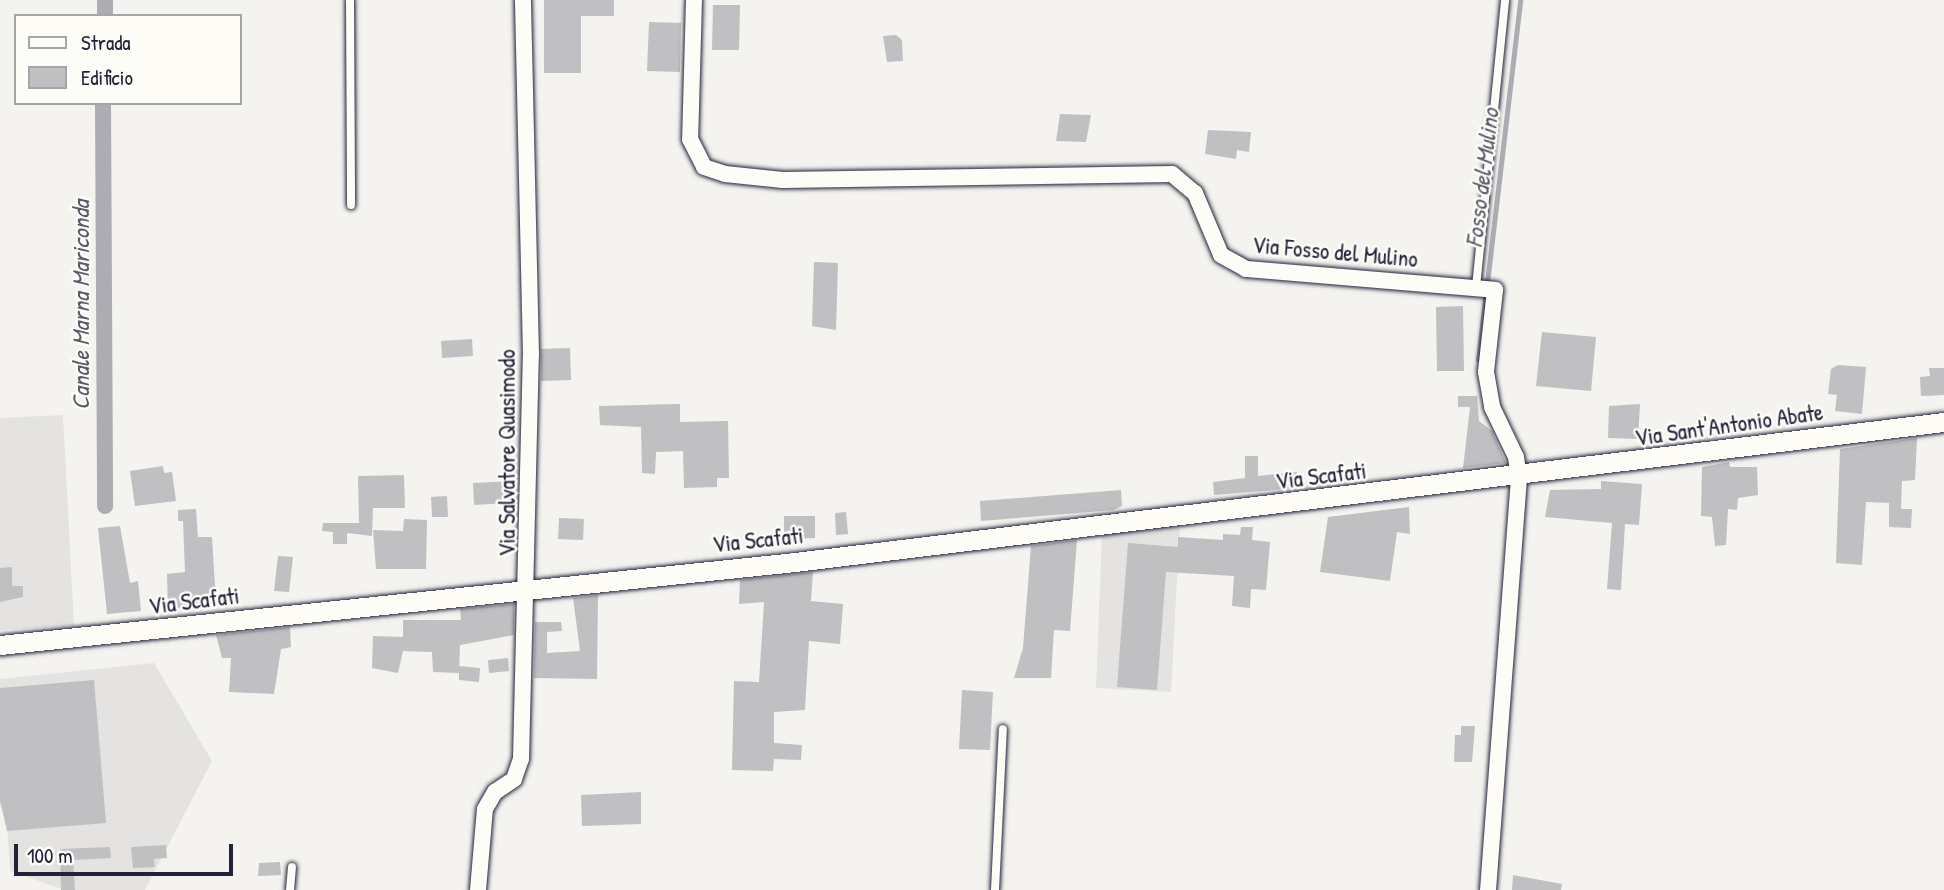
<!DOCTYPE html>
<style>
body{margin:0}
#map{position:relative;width:1944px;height:890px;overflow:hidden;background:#f4f3ef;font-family:"Patrick Hand",sans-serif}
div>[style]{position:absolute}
.built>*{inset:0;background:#e4e3e2}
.stream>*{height:4.5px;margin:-2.25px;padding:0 2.25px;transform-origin:2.25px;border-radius:2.25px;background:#acacb2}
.canal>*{height:16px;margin:-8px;padding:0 8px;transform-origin:8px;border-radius:8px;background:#acacb2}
.building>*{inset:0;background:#c0bfc2}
.roads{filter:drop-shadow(0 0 2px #22223b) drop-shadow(0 0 2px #22223b)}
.service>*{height:8px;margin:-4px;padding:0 4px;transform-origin:4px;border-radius:4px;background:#fdfcf7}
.minor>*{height:16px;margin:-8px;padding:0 8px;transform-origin:8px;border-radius:8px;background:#fdfcf7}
.tertiary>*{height:19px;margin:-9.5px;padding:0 9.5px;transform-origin:9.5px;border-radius:9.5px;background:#fdfcf7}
span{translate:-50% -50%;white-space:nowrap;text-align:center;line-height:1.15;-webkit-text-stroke:5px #fdfcf7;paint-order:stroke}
.street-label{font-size:23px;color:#22223b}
.water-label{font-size:24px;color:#59596b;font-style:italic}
.legend{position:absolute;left:14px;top:14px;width:228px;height:91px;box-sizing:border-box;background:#fdfcf7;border:2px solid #a5a5ac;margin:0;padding:9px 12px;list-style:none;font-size:21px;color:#22223b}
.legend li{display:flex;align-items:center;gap:14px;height:35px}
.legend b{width:35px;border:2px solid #a5a5ac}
.scale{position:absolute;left:14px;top:844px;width:219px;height:32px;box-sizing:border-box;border:4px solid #22223b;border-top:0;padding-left:9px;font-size:21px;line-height:24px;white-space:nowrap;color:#22223b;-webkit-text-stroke:5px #fdfcf7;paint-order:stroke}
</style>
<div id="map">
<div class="built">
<div style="clip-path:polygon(63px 415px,74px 626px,0 630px,0 418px)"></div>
<div style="clip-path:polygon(1180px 525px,1171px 692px,1096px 688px,1102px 535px)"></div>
<div style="clip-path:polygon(154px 663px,212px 761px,145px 890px,65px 890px,10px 871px,6px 808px,0 807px,0 679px)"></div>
</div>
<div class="stream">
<div style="left:1478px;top:360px;width:362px;rotate:-83.3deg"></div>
</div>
<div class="canal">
<div style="left:105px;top:16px;width:16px;rotate:-90deg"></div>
<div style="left:103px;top:103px;width:403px;rotate:89.7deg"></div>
</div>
<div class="building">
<div style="clip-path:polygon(544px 0,614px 0,614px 16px,581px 16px,581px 73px,544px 73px)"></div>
<div style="clip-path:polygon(713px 5px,740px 5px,739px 50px,712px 50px)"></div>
<div style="clip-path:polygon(649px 22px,681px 23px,680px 72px,647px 71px)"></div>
<div style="clip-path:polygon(896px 35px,902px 40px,903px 61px,887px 62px,883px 36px)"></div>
<div style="clip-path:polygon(1060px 114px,1091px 115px,1086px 142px,1056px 141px)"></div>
<div style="clip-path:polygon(1208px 130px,1251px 132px,1249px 152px,1237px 150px,1236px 159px,1205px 154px)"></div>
<div style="clip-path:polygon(814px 262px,838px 263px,836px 330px,812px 326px)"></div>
<div style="clip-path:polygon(1463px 306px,1464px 371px,1437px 371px,1436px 307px)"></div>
<div style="clip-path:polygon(1542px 332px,1596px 337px,1591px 391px,1536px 386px)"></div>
<div style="clip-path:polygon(472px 339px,473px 356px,442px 358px,441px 341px)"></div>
<div style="clip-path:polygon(570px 348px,571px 380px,541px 381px,541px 349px)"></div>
<div style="clip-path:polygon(1838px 365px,1866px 367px,1862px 414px,1835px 411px,1837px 395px,1828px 394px,1831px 369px)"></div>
<div style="clip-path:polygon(1929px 368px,1944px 368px,1944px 395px,1921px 396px,1920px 377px,1930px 376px)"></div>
<div style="clip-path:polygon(1458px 396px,1477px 396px,1479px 421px,1492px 431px,1506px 463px,1463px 468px,1470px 407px,1458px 407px)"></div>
<div style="clip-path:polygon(680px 404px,680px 422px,728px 421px,729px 478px,717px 478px,717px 487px,684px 488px,683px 451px,656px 452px,655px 474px,642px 473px,641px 427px,600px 425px,599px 406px)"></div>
<div style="clip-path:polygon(1640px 404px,1638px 439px,1608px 438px,1609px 406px)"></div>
<div style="clip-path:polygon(1917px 438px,1915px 480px,1902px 481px,1901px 509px,1912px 509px,1911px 528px,1889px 527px,1889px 503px,1866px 502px,1862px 565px,1836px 563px,1840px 449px)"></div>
<div style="clip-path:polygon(1245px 456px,1258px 456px,1258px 476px,1297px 472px,1298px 488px,1214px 495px,1213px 482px,1245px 478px)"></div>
<div style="clip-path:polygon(1729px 462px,1730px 467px,1757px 467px,1758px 495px,1738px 498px,1737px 510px,1728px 509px,1726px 545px,1715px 546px,1712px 517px,1701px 516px,1702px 467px)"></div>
<div style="clip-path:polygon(163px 466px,164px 473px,172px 472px,176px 501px,135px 506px,130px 471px)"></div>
<div style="clip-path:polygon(404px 475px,405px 508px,373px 508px,372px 536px,347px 533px,347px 544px,333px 544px,333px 532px,322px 531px,323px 523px,359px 523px,358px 476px)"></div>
<div style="clip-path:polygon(513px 481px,510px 503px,474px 505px,473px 483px)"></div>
<div style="clip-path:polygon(1601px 481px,1642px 484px,1639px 525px,1625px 524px,1621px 590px,1607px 589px,1612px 523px,1545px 517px,1550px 490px,1601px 489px)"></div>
<div style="clip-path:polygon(1121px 490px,1122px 506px,1114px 510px,981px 521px,980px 501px)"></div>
<div style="clip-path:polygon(447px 496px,448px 517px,432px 517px,431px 497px)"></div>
<div style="clip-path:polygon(1409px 507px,1410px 534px,1397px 532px,1390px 581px,1320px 572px,1328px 517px)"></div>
<div style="clip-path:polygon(196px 509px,198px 537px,212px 537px,216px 602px,168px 610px,167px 574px,185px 572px,183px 521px,178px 521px,178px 510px)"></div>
<div style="clip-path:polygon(846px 512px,848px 534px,836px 535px,835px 513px)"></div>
<div style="clip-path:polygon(784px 516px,815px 516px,815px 538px,784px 539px)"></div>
<div style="clip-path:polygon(559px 518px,584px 519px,583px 540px,558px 539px)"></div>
<div style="clip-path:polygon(404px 519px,427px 520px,426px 569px,376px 569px,373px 530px,403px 531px)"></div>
<div style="clip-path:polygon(120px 526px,130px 583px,138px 581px,141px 611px,107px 614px,98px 528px)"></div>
<div style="clip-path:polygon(1241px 527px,1253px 527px,1252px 540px,1270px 542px,1266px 590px,1251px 589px,1250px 608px,1232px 606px,1234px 576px,1166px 572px,1157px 690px,1117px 687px,1128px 543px,1178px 547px,1178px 537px,1223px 540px,1223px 534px,1240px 535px)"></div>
<div style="clip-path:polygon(1077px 540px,1070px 631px,1054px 630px,1051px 678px,1014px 678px,1023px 648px,1031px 546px)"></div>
<div style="clip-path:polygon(278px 556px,293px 557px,289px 592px,274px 591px)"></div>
<div style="clip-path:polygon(12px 567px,12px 586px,23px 586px,23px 597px,0 602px,0 568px)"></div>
<div style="clip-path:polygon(813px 572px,811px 601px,843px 604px,840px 644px,809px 641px,805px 710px,774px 712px,774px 743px,802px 745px,801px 760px,774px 759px,773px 771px,732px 770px,734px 681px,759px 682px,764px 602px,739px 604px,740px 580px)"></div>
<div style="clip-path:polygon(598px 595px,597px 679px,534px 678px,535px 622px,561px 622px,562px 631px,547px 632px,547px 653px,580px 651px,573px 598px)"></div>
<div style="clip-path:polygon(514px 604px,514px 635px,460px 645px,459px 673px,433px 672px,432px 652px,403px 651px,398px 673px,372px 668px,373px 636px,403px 637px,403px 620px,461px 620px,460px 609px)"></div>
<div style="clip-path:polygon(290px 627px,291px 647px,281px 649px,274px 694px,229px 692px,231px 658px,222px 658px,216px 635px)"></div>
<div style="clip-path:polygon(508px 658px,509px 671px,489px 673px,488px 660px)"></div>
<div style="clip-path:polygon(459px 666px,480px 668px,479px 682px,459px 680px)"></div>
<div style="clip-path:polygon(94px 680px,106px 823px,7px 831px,0 800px,0 688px)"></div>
<div style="clip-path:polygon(962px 690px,993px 692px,990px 750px,959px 749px)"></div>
<div style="clip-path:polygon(1461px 726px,1475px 726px,1472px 762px,1454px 762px,1455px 735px,1461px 735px)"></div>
<div style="clip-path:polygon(641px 792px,641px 824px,582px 826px,581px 795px)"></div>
<div style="clip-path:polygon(166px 845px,167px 858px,154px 859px,155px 867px,133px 868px,131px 847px)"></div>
<div style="clip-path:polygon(110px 847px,111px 858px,73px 860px,75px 890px,61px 890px,60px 849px)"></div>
<div style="clip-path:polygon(280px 862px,281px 875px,258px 876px,259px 863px)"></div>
<div style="clip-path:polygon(1513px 875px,1562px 884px,1561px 890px,1512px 890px)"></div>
</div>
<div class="roads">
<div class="service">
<div style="left:350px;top:0;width:205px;rotate:89.7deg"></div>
<div style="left:1476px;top:287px;width:288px;rotate:-84.2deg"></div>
<div style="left:290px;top:890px;width:23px;rotate:-85deg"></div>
<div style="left:995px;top:890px;width:161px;rotate:-87.2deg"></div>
</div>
<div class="minor">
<div style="left:694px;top:0;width:139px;rotate:91.6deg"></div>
<div style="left:690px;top:139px;width:31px;rotate:63deg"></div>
<div style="left:704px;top:167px;width:22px;rotate:18deg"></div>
<div style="left:725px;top:174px;width:58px;rotate:5.9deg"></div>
<div style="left:783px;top:180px;width:389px;rotate:-0.9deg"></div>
<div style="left:1172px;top:174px;width:30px;rotate:40deg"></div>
<div style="left:1195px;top:193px;width:67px;rotate:67.2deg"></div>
<div style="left:1221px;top:255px;width:29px;rotate:29deg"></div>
<div style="left:1246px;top:269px;width:250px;rotate:4.8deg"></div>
<div style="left:1495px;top:290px;width:82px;rotate:96.3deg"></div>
<div style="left:1486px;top:372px;width:36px;rotate:80deg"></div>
<div style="left:1492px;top:407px;width:55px;rotate:64.4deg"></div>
<div style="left:1516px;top:457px;width:21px;rotate:82deg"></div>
<div style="left:1519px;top:478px;width:413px;rotate:94.3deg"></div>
<div style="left:478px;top:890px;width:81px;rotate:-85.1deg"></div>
<div style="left:485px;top:809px;width:20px;rotate:-60deg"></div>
<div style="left:495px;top:792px;width:23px;rotate:-34deg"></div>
<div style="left:514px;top:779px;width:21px;rotate:-71deg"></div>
<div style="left:521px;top:759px;width:404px;rotate:-88.6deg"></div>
<div style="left:531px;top:355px;width:355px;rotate:-91.3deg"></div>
</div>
<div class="tertiary">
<div style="left:0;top:645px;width:799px;rotate:-5.96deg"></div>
<div style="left:795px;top:562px;width:1157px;rotate:-6.95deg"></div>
</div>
</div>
<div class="street-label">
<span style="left:1335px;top:252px;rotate:5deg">Via Fosso del Mulino</span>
<span style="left:1729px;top:425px;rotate:-8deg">Via Sant'Antonio Abate</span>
<span style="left:507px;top:453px;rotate:-90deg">Via Salvatore Quasimodo</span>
<span style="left:1321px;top:476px;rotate:-7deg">Via Scafati</span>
<span style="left:758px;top:540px;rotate:-6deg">Via Scafati</span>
<span style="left:194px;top:601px;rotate:-7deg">Via Scafati</span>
</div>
<div class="water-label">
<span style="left:1482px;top:178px;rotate:-83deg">Fosso del Mulino</span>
<span style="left:81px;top:305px;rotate:-90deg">Canale Marna Mariconda</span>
</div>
<ul class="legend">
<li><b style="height:9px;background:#fdfcf7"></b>Strada</li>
<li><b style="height:19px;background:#c0bfc2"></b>Edificio</li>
</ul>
<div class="scale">100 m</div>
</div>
